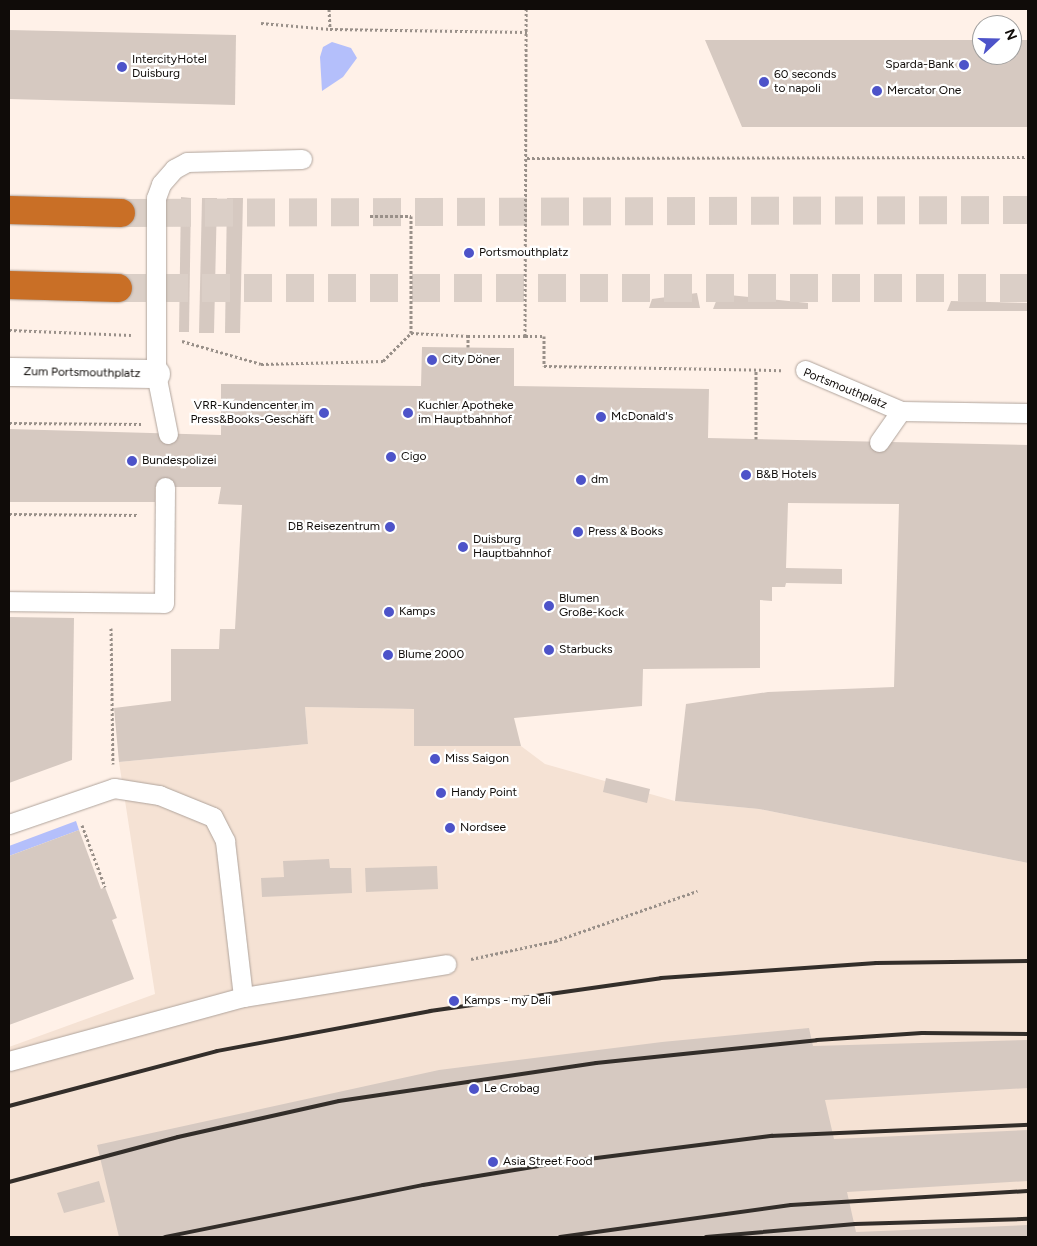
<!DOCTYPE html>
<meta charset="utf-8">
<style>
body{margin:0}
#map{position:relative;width:1037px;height:1246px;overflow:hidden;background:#fff1e8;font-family:Figtree,sans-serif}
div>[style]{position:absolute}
.built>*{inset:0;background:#f5e2d4}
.green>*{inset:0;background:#b4bffb}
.building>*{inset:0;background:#d6c9c1}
.motorway-tunnel>*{height:28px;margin-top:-14px;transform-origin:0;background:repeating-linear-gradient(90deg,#dbcfc7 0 28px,transparent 0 42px)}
.path>*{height:3px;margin-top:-1.5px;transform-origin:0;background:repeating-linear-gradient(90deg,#999089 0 2.5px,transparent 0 5px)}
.roads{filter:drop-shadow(0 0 1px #b0a49c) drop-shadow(0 0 1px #b0a49c)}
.service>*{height:19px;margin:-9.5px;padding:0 9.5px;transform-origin:9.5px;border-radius:9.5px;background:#fff}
.minor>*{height:28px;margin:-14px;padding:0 14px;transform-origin:14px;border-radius:14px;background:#fff}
.motorway>*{height:28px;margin:-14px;padding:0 14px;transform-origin:14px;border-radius:14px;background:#c96f26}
.rail>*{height:4px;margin:-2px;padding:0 2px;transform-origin:2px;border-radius:2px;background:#332e2a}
.dots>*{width:14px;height:14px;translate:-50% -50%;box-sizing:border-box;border:2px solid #fff;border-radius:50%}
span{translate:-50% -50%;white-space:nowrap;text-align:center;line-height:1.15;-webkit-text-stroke:4.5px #fff;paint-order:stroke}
.poi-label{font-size:12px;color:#100c09}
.left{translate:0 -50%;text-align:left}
.right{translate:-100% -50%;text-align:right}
.street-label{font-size:12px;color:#100c09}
.frame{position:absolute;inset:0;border:10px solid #100c09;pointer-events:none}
.north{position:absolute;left:972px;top:15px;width:50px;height:50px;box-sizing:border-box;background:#fff;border:1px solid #9f9e9d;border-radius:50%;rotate:69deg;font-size:14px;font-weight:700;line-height:20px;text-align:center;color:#100c09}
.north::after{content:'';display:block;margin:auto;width:18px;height:22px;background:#4d53c9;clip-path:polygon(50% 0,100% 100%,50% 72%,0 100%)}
</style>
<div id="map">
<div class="built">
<div style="clip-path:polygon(305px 707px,414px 709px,415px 746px,521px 746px,545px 764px,675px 801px,759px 809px,1028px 863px,1028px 1237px,9px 1237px,9px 1047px,155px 994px,119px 762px,308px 744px)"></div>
</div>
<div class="green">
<div style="clip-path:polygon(332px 42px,351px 48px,357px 58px,343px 77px,322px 91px,320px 57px,323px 47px)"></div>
<div style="clip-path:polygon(76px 821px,79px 830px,9px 856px,9px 846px)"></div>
</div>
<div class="building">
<div style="clip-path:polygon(9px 30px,236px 35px,235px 105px,9px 99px)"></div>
<div style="clip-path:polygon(705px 40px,982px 40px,982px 55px,1012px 55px,1012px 40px,1028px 40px,1028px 127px,742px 127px)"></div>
<div style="clip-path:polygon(181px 197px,191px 198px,189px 332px,179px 332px)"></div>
<div style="clip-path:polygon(202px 198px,217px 198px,214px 333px,199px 333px)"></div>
<div style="clip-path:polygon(227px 198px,243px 198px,240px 333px,225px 333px)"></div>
<div style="clip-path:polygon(697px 293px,700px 308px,649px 308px,652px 299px)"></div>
<div style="clip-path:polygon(719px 294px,808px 303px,808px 309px,713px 309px)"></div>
<div style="clip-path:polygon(951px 301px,1028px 303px,1028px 311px,947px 311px)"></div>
<div style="clip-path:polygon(422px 347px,514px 348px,514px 386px,709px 389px,708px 438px,1028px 445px,1028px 863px,759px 809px,675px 801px,686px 704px,768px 692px,894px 687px,899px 504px,788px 503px,786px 568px,842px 569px,842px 584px,786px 583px,785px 587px,772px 587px,772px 601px,760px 600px,760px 668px,643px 669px,642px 706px,514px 718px,521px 746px,414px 746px,414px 709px,305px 707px,308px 744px,119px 762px,114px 708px,171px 701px,171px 649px,219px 649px,220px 629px,235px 629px,242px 505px,218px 504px,221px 487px,155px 487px,155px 502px,9px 502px,9px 429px,221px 435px,221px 384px,421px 386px)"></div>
<div style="clip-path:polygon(9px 617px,74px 618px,72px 760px,9px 783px)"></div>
<div style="clip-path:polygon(606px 778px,650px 789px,647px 803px,603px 792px)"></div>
<div style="clip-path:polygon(79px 830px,101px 889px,105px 887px,117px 918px,112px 920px,134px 979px,9px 1025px,9px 856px)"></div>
<div style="clip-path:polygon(329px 859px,330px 868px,351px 868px,352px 893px,262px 897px,261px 878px,284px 877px,283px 861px)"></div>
<div style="clip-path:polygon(437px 866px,438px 889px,366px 892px,365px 868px)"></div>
<div style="clip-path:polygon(809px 1028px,813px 1046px,1028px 1040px,1028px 1088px,825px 1100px,834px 1139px,1028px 1130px,1028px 1181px,847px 1192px,856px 1232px,1028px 1225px,1028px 1237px,119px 1237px,97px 1145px,439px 1070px,662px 1042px)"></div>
<div style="clip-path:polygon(99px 1181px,105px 1202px,64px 1213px,57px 1193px)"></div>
</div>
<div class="motorway-tunnel">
<div style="left:121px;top:213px;width:907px;rotate:-0.19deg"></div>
<div style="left:118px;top:288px;width:910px"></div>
</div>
<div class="path">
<div style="left:329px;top:9px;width:20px;rotate:87deg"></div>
<div style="left:261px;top:23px;width:69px;rotate:5deg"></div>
<div style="left:330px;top:29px;width:197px;rotate:0.9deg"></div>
<div style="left:527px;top:158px;width:501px;rotate:-0.11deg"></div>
<div style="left:370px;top:216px;width:41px"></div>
<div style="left:411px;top:216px;width:117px;rotate:90deg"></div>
<div style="left:411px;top:333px;width:57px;rotate:3deg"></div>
<div style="left:9px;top:330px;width:122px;rotate:2.3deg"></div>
<div style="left:525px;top:336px;width:19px"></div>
<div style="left:544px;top:336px;width:30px;rotate:90deg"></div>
<div style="left:544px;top:366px;width:237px;rotate:1deg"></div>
<div style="left:182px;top:341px;width:82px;rotate:16.2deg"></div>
<div style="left:261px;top:364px;width:122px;rotate:-1.4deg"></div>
<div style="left:383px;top:361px;width:40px;rotate:-45deg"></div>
<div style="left:468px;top:347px;width:11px;rotate:-90deg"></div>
<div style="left:468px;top:336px;width:57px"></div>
<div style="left:525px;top:336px;width:327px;rotate:-89.8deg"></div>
<div style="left:9px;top:423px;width:132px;rotate:0.4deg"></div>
<div style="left:756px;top:439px;width:69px;rotate:-90deg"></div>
<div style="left:9px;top:514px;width:130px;rotate:0.4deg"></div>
<div style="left:111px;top:628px;width:136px;rotate:89.2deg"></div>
<div style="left:82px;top:825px;width:66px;rotate:69.6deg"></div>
<div style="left:471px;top:959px;width:86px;rotate:-12.1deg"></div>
<div style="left:555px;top:941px;width:151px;rotate:-19.4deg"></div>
</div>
<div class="roads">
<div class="service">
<div style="left:805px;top:370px;width:104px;rotate:23.1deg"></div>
<div style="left:901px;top:411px;width:127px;rotate:0.9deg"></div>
<div style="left:168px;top:434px;width:61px;rotate:-101.3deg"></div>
<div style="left:156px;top:374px;width:176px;rotate:-90deg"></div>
<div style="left:156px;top:198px;width:15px;rotate:-70deg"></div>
<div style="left:161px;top:184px;width:20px;rotate:-49deg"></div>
<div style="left:174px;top:169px;width:15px;rotate:-28deg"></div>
<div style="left:187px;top:162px;width:115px;rotate:-1.5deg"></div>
<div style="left:879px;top:442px;width:38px;rotate:-55deg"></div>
<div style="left:9px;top:601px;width:155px;rotate:0.7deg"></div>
<div style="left:164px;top:603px;width:116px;rotate:-89.5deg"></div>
<div style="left:9px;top:824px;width:111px;rotate:-18.9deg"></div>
<div style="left:114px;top:788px;width:46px;rotate:8.8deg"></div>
<div style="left:159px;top:795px;width:58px;rotate:22.2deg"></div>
<div style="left:213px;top:817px;width:27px;rotate:63deg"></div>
<div style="left:225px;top:841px;width:157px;rotate:83.4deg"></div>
<div style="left:9px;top:1061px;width:243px;rotate:-15.3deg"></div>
<div style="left:243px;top:997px;width:206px;rotate:-9.2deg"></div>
</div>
<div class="minor">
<div style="left:9px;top:372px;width:147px;rotate:0.8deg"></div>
</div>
<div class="motorway">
<div style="left:9px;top:210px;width:112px;rotate:1.5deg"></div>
<div style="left:9px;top:285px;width:109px;rotate:1.6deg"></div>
</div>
</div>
<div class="rail">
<div style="left:9px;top:1106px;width:215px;rotate:-14.8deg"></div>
<div style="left:217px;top:1051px;width:217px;rotate:-10.6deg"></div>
<div style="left:430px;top:1011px;width:233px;rotate:-8.1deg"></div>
<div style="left:661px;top:978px;width:216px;rotate:-4deg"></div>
<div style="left:876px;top:963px;width:152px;rotate:-0.8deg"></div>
<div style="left:9px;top:1182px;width:175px;rotate:-14.9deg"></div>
<div style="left:178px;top:1137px;width:165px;rotate:-12.6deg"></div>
<div style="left:339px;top:1101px;width:260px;rotate:-8.4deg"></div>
<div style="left:596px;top:1063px;width:222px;rotate:-5.9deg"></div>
<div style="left:817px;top:1040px;width:105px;rotate:-3.8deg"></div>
<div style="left:922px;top:1033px;width:106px;rotate:0.5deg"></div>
<div style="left:165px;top:1237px;width:263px;rotate:-11.4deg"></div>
<div style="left:423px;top:1185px;width:136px;rotate:-9.3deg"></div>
<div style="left:557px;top:1163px;width:217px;rotate:-7.2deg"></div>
<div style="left:772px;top:1136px;width:256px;rotate:-2.5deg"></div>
<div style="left:560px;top:1237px;width:233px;rotate:-7.9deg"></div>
<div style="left:791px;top:1205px;width:237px;rotate:-3.4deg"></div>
<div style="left:706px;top:1237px;width:150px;rotate:-5deg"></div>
<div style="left:855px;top:1224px;width:173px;rotate:-1.7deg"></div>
</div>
<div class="dots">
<div style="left:964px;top:65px;background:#4d53c9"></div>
<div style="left:122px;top:67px;background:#4d53c9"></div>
<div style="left:764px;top:82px;background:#4d53c9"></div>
<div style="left:877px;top:91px;background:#4d53c9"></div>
<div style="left:469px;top:253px;background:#4d53c9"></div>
<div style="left:432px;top:360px;background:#4d53c9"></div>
<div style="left:324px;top:413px;background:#4d53c9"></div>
<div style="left:408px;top:413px;background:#4d53c9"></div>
<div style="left:601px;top:417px;background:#4d53c9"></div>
<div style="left:391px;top:457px;background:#4d53c9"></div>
<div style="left:132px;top:461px;background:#4d53c9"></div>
<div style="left:746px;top:475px;background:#4d53c9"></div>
<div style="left:581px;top:480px;background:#4d53c9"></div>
<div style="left:390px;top:527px;background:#4d53c9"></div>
<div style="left:578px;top:532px;background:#4d53c9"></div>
<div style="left:463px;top:547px;background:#4d53c9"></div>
<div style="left:549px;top:606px;background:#4d53c9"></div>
<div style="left:389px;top:612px;background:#4d53c9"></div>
<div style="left:549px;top:650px;background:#4d53c9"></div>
<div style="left:388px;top:655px;background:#4d53c9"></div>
<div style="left:435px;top:759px;background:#4d53c9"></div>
<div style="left:441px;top:793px;background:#4d53c9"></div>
<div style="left:450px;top:828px;background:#4d53c9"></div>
<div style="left:454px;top:1001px;background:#4d53c9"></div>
<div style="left:474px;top:1089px;background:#4d53c9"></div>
<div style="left:493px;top:1162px;background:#4d53c9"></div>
</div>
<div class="poi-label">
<span class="left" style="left:132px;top:67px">IntercityHotel<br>Duisburg</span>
<span class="right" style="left:954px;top:65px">Sparda-Bank</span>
<span class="left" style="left:774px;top:82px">60 seconds<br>to napoli</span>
<span class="left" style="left:887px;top:91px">Mercator One</span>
<span class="left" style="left:479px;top:253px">Portsmouthplatz</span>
<span class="left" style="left:442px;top:360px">City Döner</span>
<span class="right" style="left:314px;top:413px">VRR-Kundencenter im<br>Press&amp;Books-Geschäft</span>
<span class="left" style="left:418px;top:413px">Kuchler Apotheke<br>im Hauptbahnhof</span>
<span class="left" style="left:611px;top:417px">McDonald's</span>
<span class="left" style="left:401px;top:457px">Cigo</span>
<span class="left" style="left:142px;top:461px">Bundespolizei</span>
<span class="left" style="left:756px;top:475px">B&amp;B Hotels</span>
<span class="left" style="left:591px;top:480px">dm</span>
<span class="right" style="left:380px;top:527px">DB Reisezentrum</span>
<span class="left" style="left:588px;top:532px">Press &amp; Books</span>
<span class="left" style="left:473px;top:547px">Duisburg<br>Hauptbahnhof</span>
<span class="left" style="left:559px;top:606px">Blumen<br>Große-Kock</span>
<span class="left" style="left:399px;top:612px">Kamps</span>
<span class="left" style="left:559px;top:650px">Starbucks</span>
<span class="left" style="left:398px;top:655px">Blume 2000</span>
<span class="left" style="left:445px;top:759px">Miss Saigon</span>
<span class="left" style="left:451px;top:793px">Handy Point</span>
<span class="left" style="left:460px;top:828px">Nordsee</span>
<span class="left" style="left:464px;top:1001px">Kamps - my Deli</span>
<span class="left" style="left:484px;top:1089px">Le Crobag</span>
<span class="left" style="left:503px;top:1162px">Asia Street Food</span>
</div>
<div class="street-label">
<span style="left:82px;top:373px;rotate:1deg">Zum Portsmouthplatz</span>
<span style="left:845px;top:389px;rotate:22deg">Portsmouthplatz</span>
</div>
<div class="frame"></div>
<div class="north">N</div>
</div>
